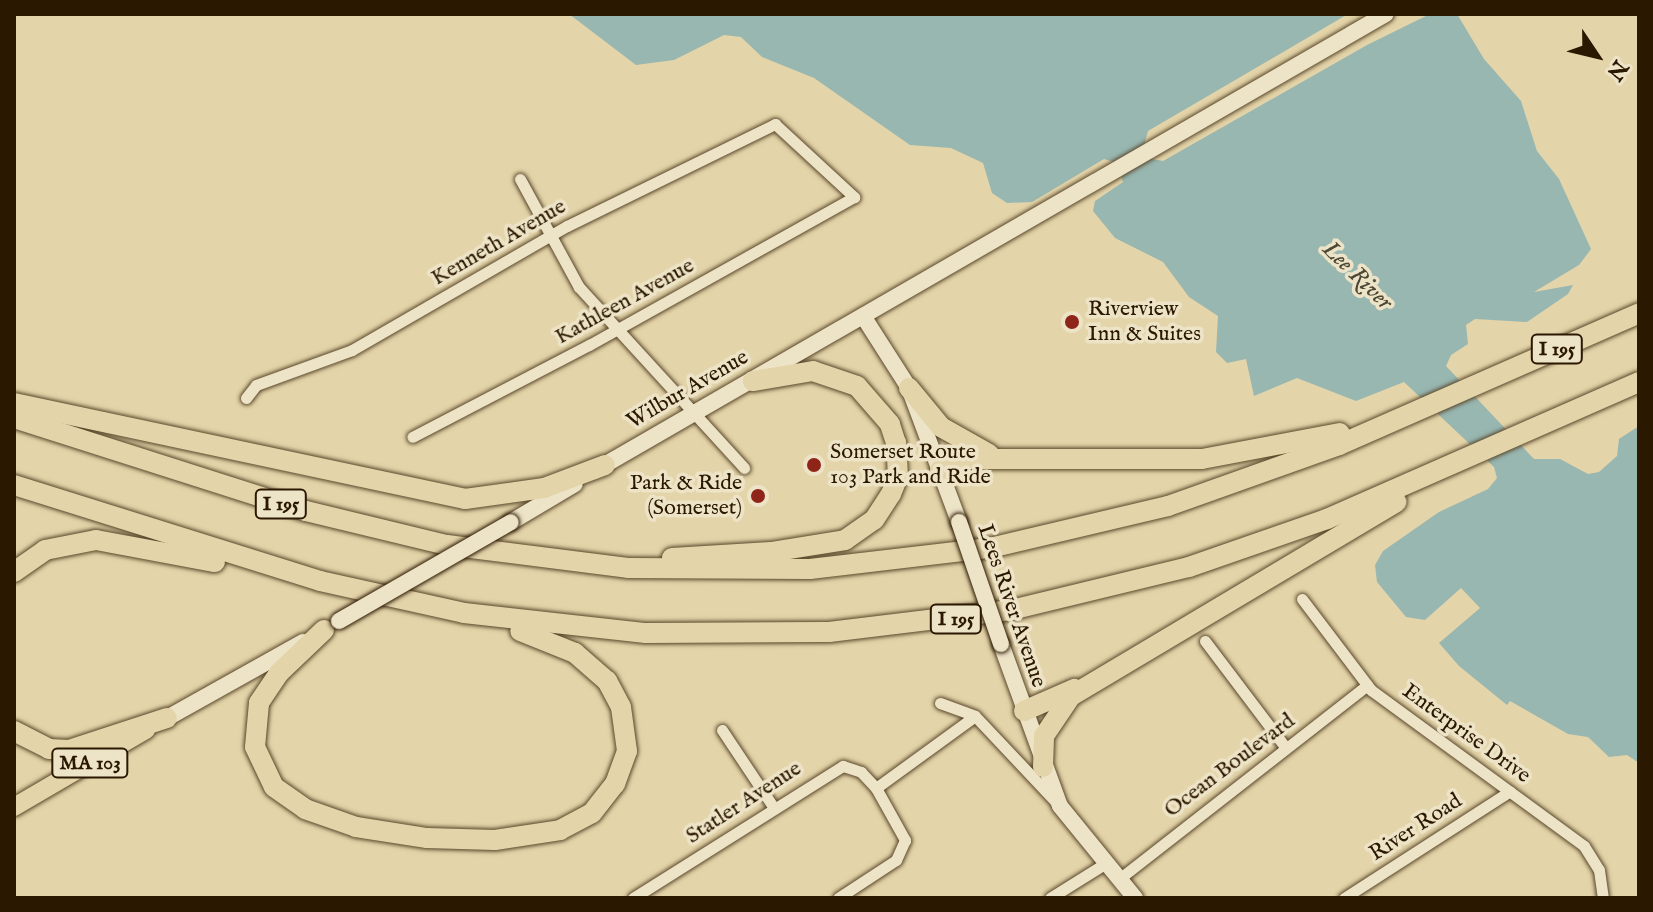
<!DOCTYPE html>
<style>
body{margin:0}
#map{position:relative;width:1653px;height:912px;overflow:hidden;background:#e4d4a9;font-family:"IM FELL English",serif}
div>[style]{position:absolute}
.water>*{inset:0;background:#98b7b1}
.roads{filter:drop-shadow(0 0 2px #59472a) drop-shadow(0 0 2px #59472a)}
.minor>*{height:11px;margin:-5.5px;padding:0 5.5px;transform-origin:5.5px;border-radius:5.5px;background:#ede3c7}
.secondary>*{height:16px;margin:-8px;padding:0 8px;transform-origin:8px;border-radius:8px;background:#ede3c7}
.primary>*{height:18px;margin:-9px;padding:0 9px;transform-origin:9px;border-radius:9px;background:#e4d4a9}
.motorway>*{height:20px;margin:-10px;padding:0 10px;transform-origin:10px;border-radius:10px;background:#e4d4a9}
.bridges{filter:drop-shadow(0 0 2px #2b1800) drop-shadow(0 0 2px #2b1800)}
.secondary-bridge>*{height:16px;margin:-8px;padding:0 8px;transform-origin:8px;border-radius:8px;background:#ede3c7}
.dots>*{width:22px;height:22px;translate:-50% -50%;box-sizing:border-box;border:4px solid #ede3c7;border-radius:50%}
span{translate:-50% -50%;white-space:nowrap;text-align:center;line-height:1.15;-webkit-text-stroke:7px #ede3c7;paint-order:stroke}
.shield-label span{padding:2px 6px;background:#ede3c7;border:2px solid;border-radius:6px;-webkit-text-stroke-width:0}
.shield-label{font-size:20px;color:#2b1800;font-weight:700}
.street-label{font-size:22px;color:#2b1800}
.poi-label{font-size:22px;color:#2b1800}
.left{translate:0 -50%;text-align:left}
.right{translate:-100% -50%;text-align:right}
.water-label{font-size:24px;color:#4c4835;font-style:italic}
.frame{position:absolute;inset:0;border:16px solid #2b1800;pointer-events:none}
.north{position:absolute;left:1557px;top:16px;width:80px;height:80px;-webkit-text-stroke:6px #ede3c7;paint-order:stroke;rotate:125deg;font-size:22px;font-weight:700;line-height:32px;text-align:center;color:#2b1800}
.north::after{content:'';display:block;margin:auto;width:28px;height:36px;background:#2b1800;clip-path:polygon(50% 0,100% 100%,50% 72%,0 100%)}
</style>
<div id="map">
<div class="water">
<div style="clip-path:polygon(569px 14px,1348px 14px,1148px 131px,1144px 145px,1152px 159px,1163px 161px,1367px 45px,1430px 14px,1457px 14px,1484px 59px,1521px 101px,1537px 151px,1559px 179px,1591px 249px,1579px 265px,1534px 292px,1573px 285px,1568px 294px,1527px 322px,1475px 319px,1466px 325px,1468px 344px,1451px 355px,1446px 366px,1534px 459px,1560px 459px,1588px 474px,1599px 472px,1617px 456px,1619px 439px,1639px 426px,1639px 763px,1627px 755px,1609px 757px,1588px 737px,1568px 734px,1510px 701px,1507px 705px,1459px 666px,1439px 643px,1480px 608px,1461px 588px,1425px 620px,1406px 617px,1377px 582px,1375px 565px,1383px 551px,1439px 512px,1488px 489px,1497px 478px,1494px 467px,1404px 382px,1356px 401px,1297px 378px,1254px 396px,1246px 359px,1227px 363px,1216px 352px,1218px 316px,1189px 297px,1163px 262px,1115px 238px,1093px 211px,1095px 201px,1123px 182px,1117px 163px,1104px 159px,1032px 202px,1007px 203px,992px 193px,983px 163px,951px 148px,910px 145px,814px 78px,762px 57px,741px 37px,724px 35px,674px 60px,636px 65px)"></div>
</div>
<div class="roads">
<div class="minor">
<div style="left:520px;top:179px;width:123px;rotate:61.4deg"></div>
<div style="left:579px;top:287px;width:245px;rotate:47.6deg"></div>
<div style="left:246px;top:398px;width:16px;rotate:-52deg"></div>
<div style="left:256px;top:385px;width:102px;rotate:-20deg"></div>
<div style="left:352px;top:350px;width:248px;rotate:-30deg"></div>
<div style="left:567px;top:226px;width:232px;rotate:-26.1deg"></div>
<div style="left:775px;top:124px;width:108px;rotate:42.7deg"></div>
<div style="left:854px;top:197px;width:304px;rotate:150.8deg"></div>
<div style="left:589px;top:345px;width:199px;rotate:152.5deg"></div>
<div style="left:1302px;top:599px;width:114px;rotate:52.8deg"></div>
<div style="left:1371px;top:690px;width:264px;rotate:36.2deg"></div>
<div style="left:1584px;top:846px;width:28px;rotate:58deg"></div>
<div style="left:1599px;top:870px;width:28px;rotate:82deg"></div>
<div style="left:1205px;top:641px;width:134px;rotate:52.9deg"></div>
<div style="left:940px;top:703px;width:37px;rotate:20deg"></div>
<div style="left:975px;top:716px;width:118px;rotate:46.7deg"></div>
<div style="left:722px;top:730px;width:94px;rotate:56.3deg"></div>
<div style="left:876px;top:788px;width:122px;rotate:-36deg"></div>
<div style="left:1119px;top:879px;width:315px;rotate:-38deg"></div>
<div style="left:633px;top:898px;width:248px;rotate:-32.2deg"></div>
<div style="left:843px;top:766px;width:19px;rotate:18deg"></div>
<div style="left:861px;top:772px;width:22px;rotate:47deg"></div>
<div style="left:876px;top:788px;width:60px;rotate:60.9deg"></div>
<div style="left:905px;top:840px;width:22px;rotate:114deg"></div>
<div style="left:896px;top:860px;width:69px;rotate:146.8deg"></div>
<div style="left:1050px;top:898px;width:66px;rotate:-32deg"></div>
<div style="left:1344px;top:898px;width:197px;rotate:-32.8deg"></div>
</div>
<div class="secondary">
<div style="left:863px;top:316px;width:85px;rotate:57.4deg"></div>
<div style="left:909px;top:388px;width:143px;rotate:69.5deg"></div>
<div style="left:594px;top:471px;width:914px;rotate:-29.99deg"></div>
<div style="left:511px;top:522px;width:74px;rotate:-30.7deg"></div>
<div style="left:1001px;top:644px;width:172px;rotate:70deg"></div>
<div style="left:1060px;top:806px;width:119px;rotate:50.8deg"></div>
<div style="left:167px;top:718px;width:156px;rotate:-29.2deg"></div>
</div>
<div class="primary">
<div style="left:14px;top:807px;width:153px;rotate:-30.3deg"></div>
</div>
<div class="motorway">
<div style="left:909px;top:388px;width:50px;rotate:50.6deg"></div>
<div style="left:941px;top:427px;width:55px;rotate:29.4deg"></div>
<div style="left:14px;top:403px;width:461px;rotate:12deg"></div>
<div style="left:465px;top:499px;width:80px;rotate:-7.9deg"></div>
<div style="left:544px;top:488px;width:65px;rotate:-20.7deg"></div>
<div style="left:14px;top:418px;width:306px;rotate:17.7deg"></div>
<div style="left:306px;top:511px;width:145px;rotate:13.6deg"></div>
<div style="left:447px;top:545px;width:182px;rotate:7.2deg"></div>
<div style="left:628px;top:568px;width:182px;rotate:0.3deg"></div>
<div style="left:810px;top:569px;width:181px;rotate:-6.7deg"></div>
<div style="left:990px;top:548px;width:183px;rotate:-13.3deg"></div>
<div style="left:1168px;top:506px;width:182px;rotate:-19.6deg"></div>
<div style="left:1339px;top:445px;width:328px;rotate:-23.7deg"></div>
<div style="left:940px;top:470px;width:28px;rotate:-23deg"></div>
<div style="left:966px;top:459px;width:236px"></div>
<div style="left:1202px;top:459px;width:140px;rotate:-10.7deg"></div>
<div style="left:14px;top:485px;width:321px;rotate:17.4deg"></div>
<div style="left:320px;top:581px;width:148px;rotate:12.5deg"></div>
<div style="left:464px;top:613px;width:183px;rotate:6.3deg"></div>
<div style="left:646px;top:633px;width:183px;rotate:-0.3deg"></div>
<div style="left:829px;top:632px;width:183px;rotate:-6.9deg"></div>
<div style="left:1011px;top:610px;width:183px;rotate:-13.6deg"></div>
<div style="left:1189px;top:567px;width:146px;rotate:-19.2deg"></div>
<div style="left:1327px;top:519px;width:341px;rotate:-23.7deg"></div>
<div style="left:672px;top:558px;width:99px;rotate:-3.5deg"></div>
<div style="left:771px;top:552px;width:75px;rotate:-9.2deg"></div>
<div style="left:845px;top:540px;width:35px;rotate:-35deg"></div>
<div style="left:874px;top:520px;width:31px;rotate:-57deg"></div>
<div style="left:891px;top:494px;width:18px;rotate:-68deg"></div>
<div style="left:898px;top:477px;width:34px;rotate:-93deg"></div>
<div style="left:896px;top:443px;width:20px;rotate:-108deg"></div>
<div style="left:890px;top:424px;width:50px;rotate:-131deg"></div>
<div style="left:857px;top:386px;width:46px;rotate:-161.2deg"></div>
<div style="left:813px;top:371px;width:61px;rotate:170.5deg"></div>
<div style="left:14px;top:572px;width:38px;rotate:-35deg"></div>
<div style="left:45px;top:550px;width:52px;rotate:-11.1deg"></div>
<div style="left:96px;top:540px;width:121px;rotate:10.5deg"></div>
<div style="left:324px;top:630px;width:62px;rotate:136.3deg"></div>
<div style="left:279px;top:673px;width:36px;rotate:124deg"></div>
<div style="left:259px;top:703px;width:44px;rotate:95.2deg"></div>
<div style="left:255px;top:747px;width:44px;rotate:64.6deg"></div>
<div style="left:274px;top:787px;width:38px;rotate:35deg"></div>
<div style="left:305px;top:809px;width:54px;rotate:19.4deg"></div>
<div style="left:356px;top:827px;width:72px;rotate:8.8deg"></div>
<div style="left:427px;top:838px;width:68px;rotate:1.7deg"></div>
<div style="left:495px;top:840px;width:66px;rotate:-8.7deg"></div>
<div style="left:560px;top:830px;width:36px;rotate:-28deg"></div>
<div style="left:592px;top:813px;width:37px;rotate:-52deg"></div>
<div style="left:615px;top:784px;width:35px;rotate:-70deg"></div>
<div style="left:627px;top:751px;width:44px;rotate:-97.8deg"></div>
<div style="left:621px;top:707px;width:30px;rotate:-118deg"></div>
<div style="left:607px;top:681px;width:43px;rotate:-138.8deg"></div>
<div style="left:575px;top:653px;width:59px;rotate:-158.2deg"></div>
<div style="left:1024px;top:711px;width:55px;rotate:-23.7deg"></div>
<div style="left:14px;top:731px;width:39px;rotate:27deg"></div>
<div style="left:49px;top:749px;width:20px;rotate:3deg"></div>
<div style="left:69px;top:750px;width:103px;rotate:-18.1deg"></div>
<div style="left:1043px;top:767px;width:31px;rotate:-88deg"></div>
<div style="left:1044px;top:736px;width:48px;rotate:-56deg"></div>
<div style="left:1071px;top:696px;width:379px;rotate:-30.8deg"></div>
</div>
</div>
<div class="bridges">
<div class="secondary-bridge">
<div style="left:959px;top:522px;width:129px;rotate:71deg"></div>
<div style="left:339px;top:621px;width:198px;rotate:-29.9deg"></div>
</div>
</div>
<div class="dots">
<div style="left:1072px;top:322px;background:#8f2418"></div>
<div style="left:814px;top:465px;background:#8f2418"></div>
<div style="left:758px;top:496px;background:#8f2418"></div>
</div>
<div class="shield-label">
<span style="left:1557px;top:349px">I 195</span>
<span style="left:281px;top:504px">I 195</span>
<span style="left:956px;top:619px">I 195</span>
<span style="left:90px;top:763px">MA 103</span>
</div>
<div class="street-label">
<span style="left:499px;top:243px;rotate:-30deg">Kenneth Avenue</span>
<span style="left:625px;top:302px;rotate:-29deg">Kathleen Avenue</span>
<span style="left:688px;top:390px;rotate:-30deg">Wilbur Avenue</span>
<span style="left:1011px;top:606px;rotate:71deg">Lees River Avenue</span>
<span style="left:1466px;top:734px;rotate:36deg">Enterprise Drive</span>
<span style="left:1230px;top:766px;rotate:-37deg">Ocean Boulevard</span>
<span style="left:744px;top:803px;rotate:-33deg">Statler Avenue</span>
<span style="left:1416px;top:828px;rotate:-33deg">River Road</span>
</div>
<div class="poi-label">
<span class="left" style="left:1088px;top:322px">Riverview<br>Inn &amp; Suites</span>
<span class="left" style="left:830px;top:465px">Somerset Route<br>103 Park and Ride</span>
<span class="right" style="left:742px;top:496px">Park &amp; Ride<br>(Somerset)</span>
</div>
<div class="water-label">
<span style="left:1357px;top:276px;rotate:44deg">Lee River</span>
</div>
<div class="frame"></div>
<div class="north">N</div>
</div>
